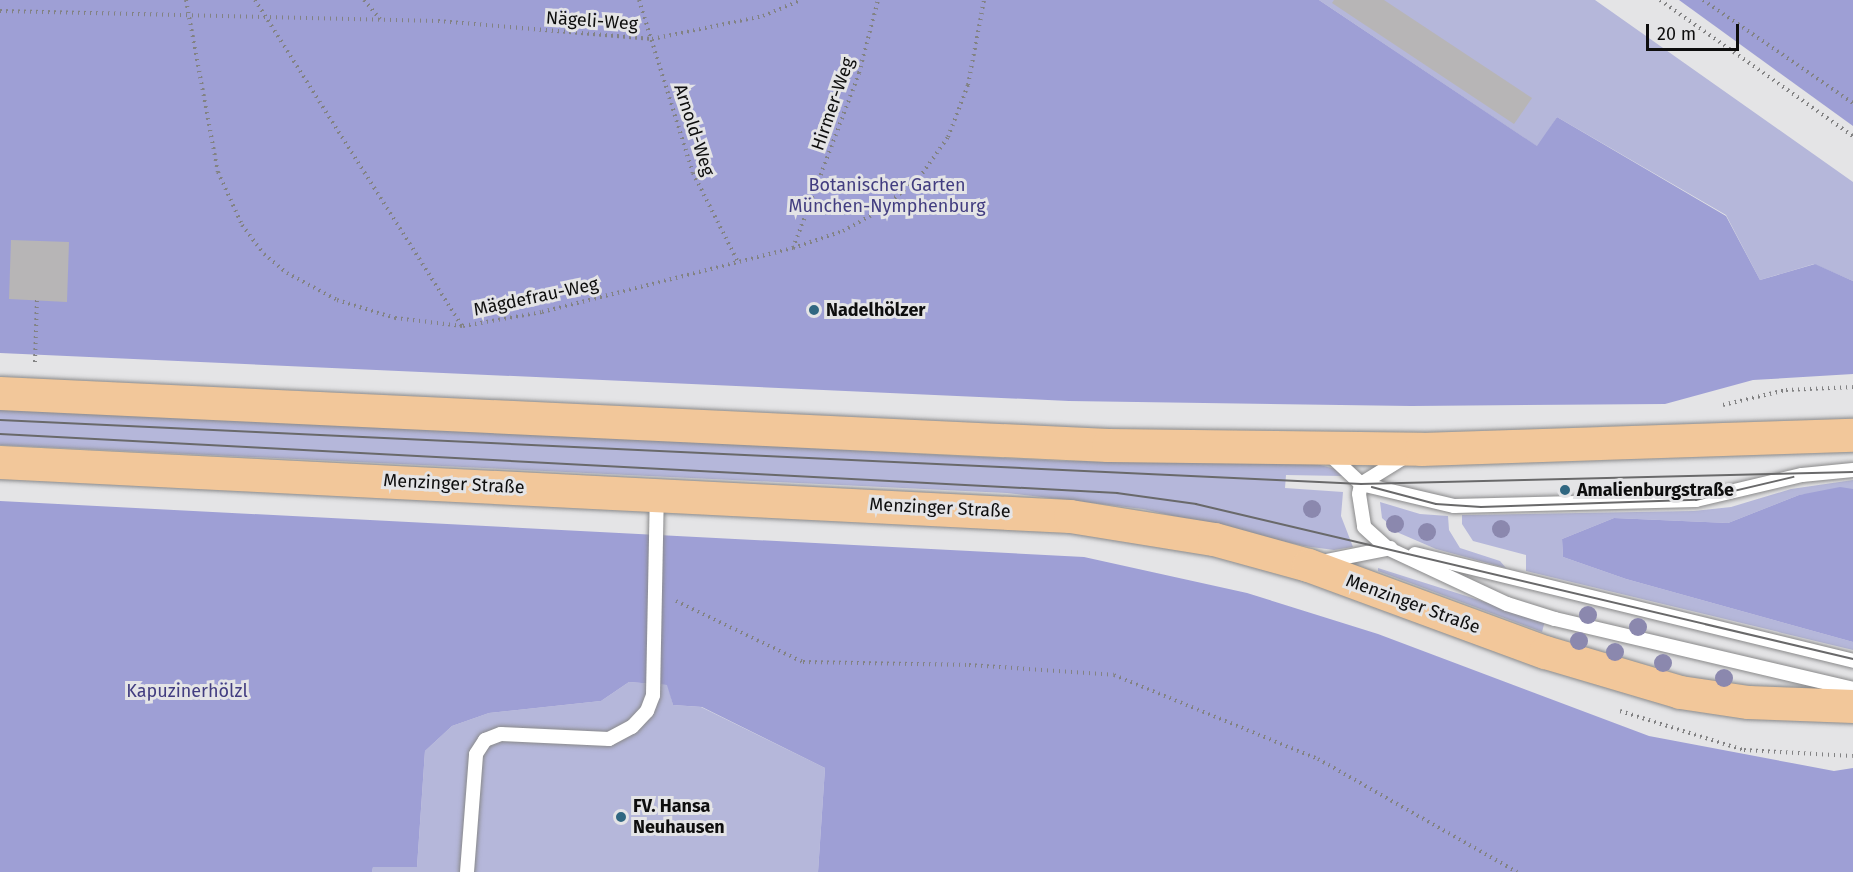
<!DOCTYPE html>
<meta charset="utf-8">
<style>
body{margin:0}
#map{position:relative;width:1853px;height:872px;overflow:hidden;background:#e4e4e6;font-family:"Fira Sans",sans-serif}
div>[style]{position:absolute}
.green>*{inset:0;background:#b5b7da}
.forest>*{inset:0;background:#9e9fd5}
.building>*{inset:0;background:#b7b5b6}
.path>*{height:4px;margin-top:-2px;transform-origin:0;background:repeating-linear-gradient(90deg,#828283 0 1.5px,transparent 0 6px)}
.roads{filter:drop-shadow(0 0 2px #89898a) drop-shadow(0 0 2px #89898a)}
.lane>*{height:14px;margin:-7px;padding:0 7px;transform-origin:7px;border-radius:7px;background:#fff}
.primary>*{height:33px;margin:-16.5px;padding:0 16.5px;transform-origin:16.5px;border-radius:16.5px;background:#f2c79a}
.tram>*{height:1.5px;margin:-0.75px;padding:0 0.75px;transform-origin:0.75px;border-radius:0.75px;background:#69696a}
.trees>*{width:18px;height:18px;margin:-9px;border-radius:50%;background:#8b88ae}
.dots>*{width:16px;height:16px;translate:-50% -50%;box-sizing:border-box;border:3px solid #e4e4e6;border-radius:50%}
span{translate:-50% -50%;white-space:nowrap;text-align:center;line-height:1.15;-webkit-text-stroke:6px #e4e4e6;paint-order:stroke}
.street-label{font-size:18px;color:#0e0e0e}
.park-label{font-size:18px;color:#423d80}
.poi-label{font-size:18px;color:#0e0e0e;font-weight:700}
.left{translate:0 -50%;text-align:left}
.scale{position:absolute;left:1646px;top:24px;width:93px;height:27px;box-sizing:border-box;border:3px solid #0e0e0e;border-top:0;padding-left:8px;font-size:18px;line-height:21px;white-space:nowrap;color:#0e0e0e;-webkit-text-stroke:4px #e4e4e6;paint-order:stroke}
</style>
<div id="map">
<div class="green">
<div style="clip-path:polygon(1319px 0,1595px 0,1853px 182px,1853px 281px,1814px 264px,1760px 280px,1726px 215px,1557px 117px,1538px 147px)"></div>
<div style="clip-path:polygon(0 407px,1064px 461px,1312px 463px,1336px 469px,1343px 476px,1286px 475px,1285px 488px,1343px 492px,1341px 516px,1353px 547px,1334px 550px,1304px 546px,1143px 509px,1007px 493px,0 445px)"></div>
<div style="clip-path:polygon(1853px 480px,1853px 489px,1799px 495px,1728px 523px,1614px 518px,1562px 539px,1563px 557px,1626px 579px,1853px 642px,1853px 650px,1526px 571px,1526px 555px,1473px 541px,1462px 524px,1462px 515px,1694px 511px,1731px 507px,1791px 489px)"></div>
<div style="clip-path:polygon(1380px 502px,1420px 514px,1448px 516px,1449px 530px,1460px 548px,1500px 561px,1506px 568px,1436px 549px,1399px 533px,1382px 518px)"></div>
<div style="clip-path:polygon(1378px 568px,1545px 621px,1542px 632px,1378px 571px)"></div>
<div style="clip-path:polygon(629px 682px,668px 685px,673px 705px,701px 707px,825px 768px,818px 872px,372px 872px,373px 867px,417px 867px,425px 751px,452px 726px,489px 713px,601px 701px)"></div>
</div>
<div class="forest">
<div style="clip-path:polygon(0 0,1319px 0,1537px 146px,1557px 117px,1726px 216px,1760px 280px,1815px 264px,1853px 281px,1853px 374px,1753px 380px,1665px 404px,1411px 406px,1069px 401px,0 353px)"></div>
<div style="clip-path:polygon(1679px 0,1853px 0,1853px 126px)"></div>
<div style="clip-path:polygon(1840px 487px,1853px 489px,1853px 642px,1626px 579px,1563px 557px,1562px 539px,1614px 518px,1728px 523px,1799px 495px)"></div>
<div style="clip-path:polygon(0 501px,1084px 557px,1247px 593px,1378px 634px,1649px 736px,1834px 771px,1853px 768px,1853px 872px,818px 872px,825px 768px,702px 707px,673px 705px,667px 685px,629px 682px,601px 701px,489px 713px,452px 726px,425px 751px,417px 867px,373px 867px,372px 872px,0 872px)"></div>
</div>
<div class="building">
<div style="clip-path:polygon(1334px 0,1384px 0,1532px 98px,1514px 124px,1332px 3px)"></div>
<div style="clip-path:polygon(11px 240px,69px 242px,67px 302px,9px 299px)"></div>
</div>
<div class="path">
<div style="left:186px;top:0;width:175px;rotate:79.5deg"></div>
<div style="left:218px;top:172px;width:58px;rotate:65.6deg"></div>
<div style="left:242px;top:225px;width:36px;rotate:53deg"></div>
<div style="left:264px;top:254px;width:30px;rotate:40deg"></div>
<div style="left:287px;top:273px;width:57px;rotate:28.4deg"></div>
<div style="left:337px;top:300px;width:61px;rotate:17.2deg"></div>
<div style="left:395px;top:318px;width:68px;rotate:6.7deg"></div>
<div style="left:463px;top:326px;width:80px;rotate:-10deg"></div>
<div style="left:542px;top:312px;width:259px;rotate:-14.3deg"></div>
<div style="left:793px;top:248px;width:53px;rotate:-18.8deg"></div>
<div style="left:843px;top:231px;width:38px;rotate:-29deg"></div>
<div style="left:876px;top:213px;width:55px;rotate:-39.1deg"></div>
<div style="left:919px;top:178px;width:50px;rotate:-54.7deg"></div>
<div style="left:948px;top:137px;width:56px;rotate:-69deg"></div>
<div style="left:968px;top:85px;width:86px;rotate:-79.3deg"></div>
<div style="left:255px;top:0;width:386px;rotate:57.6deg"></div>
<div style="left:364px;top:0;width:25px;rotate:50deg"></div>
<div style="left:639px;top:0;width:181px;rotate:72.7deg"></div>
<div style="left:693px;top:173px;width:100px;rotate:63.2deg"></div>
<div style="left:1660px;top:0;width:236px;rotate:35.2deg"></div>
<div style="left:1703px;top:0;width:182px;rotate:34.5deg"></div>
<div style="left:0;top:11px;width:438px;rotate:1.3deg"></div>
<div style="left:438px;top:21px;width:215px;rotate:4.8deg"></div>
<div style="left:652px;top:39px;width:113px;rotate:-11.7deg"></div>
<div style="left:763px;top:16px;width:41px;rotate:-22.8deg"></div>
<div style="left:793px;top:248px;width:187px;rotate:-69.3deg"></div>
<div style="left:859px;top:73px;width:75px;rotate:-75.4deg"></div>
<div style="left:35px;top:362px;width:62px;rotate:-88.2deg"></div>
<div style="left:1723px;top:405px;width:65px;rotate:-13.4deg"></div>
<div style="left:1786px;top:390px;width:67px;rotate:-2.6deg"></div>
<div style="left:676px;top:601px;width:141px;rotate:25.7deg"></div>
<div style="left:803px;top:662px;width:166px;rotate:1deg"></div>
<div style="left:969px;top:665px;width:145px;rotate:3.9deg"></div>
<div style="left:1114px;top:675px;width:221px;rotate:22.4deg"></div>
<div style="left:1318px;top:759px;width:229px;rotate:29.6deg"></div>
<div style="left:1620px;top:711px;width:130px;rotate:17.5deg"></div>
<div style="left:1744px;top:750px;width:109px;rotate:3.2deg"></div>
</div>
<div class="roads">
<div class="lane">
<div style="left:1330px;top:455px;width:42px;rotate:43.1deg"></div>
<div style="left:1361px;top:484px;width:96px;rotate:13.3deg"></div>
<div style="left:1454px;top:506px;width:242px;rotate:-1.4deg"></div>
<div style="left:1696px;top:500px;width:109px;rotate:-13.3deg"></div>
<div style="left:1802px;top:475px;width:51px;rotate:-5.6deg"></div>
<div style="left:1403px;top:458px;width:49px;rotate:148.2deg"></div>
<div style="left:1361px;top:484px;width:10px;rotate:101deg"></div>
<div style="left:1359px;top:494px;width:33px;rotate:81deg"></div>
<div style="left:1364px;top:527px;width:31px;rotate:42deg"></div>
<div style="left:1387px;top:548px;width:132px;rotate:25deg"></div>
<div style="left:1507px;top:604px;width:50px;rotate:17.4deg"></div>
<div style="left:1555px;top:619px;width:306px;rotate:13.2deg"></div>
<div style="left:1415px;top:554px;width:451px;rotate:13.7deg"></div>
<div style="left:1321px;top:562px;width:71px;rotate:-11.3deg"></div>
<div style="left:467px;top:872px;width:118px;rotate:-85.6deg"></div>
<div style="left:476px;top:754px;width:17px;rotate:-57deg"></div>
<div style="left:485px;top:740px;width:17px;rotate:-21deg"></div>
<div style="left:501px;top:734px;width:108px;rotate:2.7deg"></div>
<div style="left:609px;top:739px;width:26px;rotate:-28deg"></div>
<div style="left:632px;top:727px;width:22px;rotate:-47deg"></div>
<div style="left:647px;top:711px;width:17px;rotate:-69deg"></div>
<div style="left:653px;top:695px;width:200px;rotate:-88.9deg"></div>
</div>
<div class="primary">
<div style="left:0;top:393px;width:1109px;rotate:2.69deg"></div>
<div style="left:1108px;top:445px;width:313px;rotate:0.7deg"></div>
<div style="left:1421px;top:449px;width:432px;rotate:-1.9deg"></div>
<div style="left:0;top:462px;width:1071px;rotate:2.89deg"></div>
<div style="left:1070px;top:516px;width:146px;rotate:9.1deg"></div>
<div style="left:1214px;top:539px;width:98px;rotate:15.5deg"></div>
<div style="left:1308px;top:565px;width:252px;rotate:20.2deg"></div>
<div style="left:1545px;top:652px;width:141px;rotate:16.5deg"></div>
<div style="left:1680px;top:692px;width:69px;rotate:8.4deg"></div>
<div style="left:1748px;top:702px;width:105px;rotate:2.2deg"></div>
</div>
</div>
<div class="tram">
<div style="left:0;top:420px;width:1363px;rotate:2.69deg"></div>
<div style="left:1361px;top:484px;width:492px;rotate:-1.4deg"></div>
<div style="left:0;top:434px;width:1119px;rotate:3.02deg"></div>
<div style="left:1117px;top:493px;width:80px;rotate:7.9deg"></div>
<div style="left:1196px;top:504px;width:675px;rotate:13.27deg"></div>
<div style="left:1372px;top:487px;width:66px;rotate:14.9deg"></div>
<div style="left:1436px;top:504px;width:45px;rotate:3.8deg"></div>
<div style="left:1481px;top:507px;width:215px;rotate:-1.9deg"></div>
<div style="left:1696px;top:500px;width:100px;rotate:-13.3deg"></div>
</div>
<div class="trees">
<div style="left:1312px;top:509px"></div>
<div style="left:1395px;top:524px"></div>
<div style="left:1501px;top:529px"></div>
<div style="left:1427px;top:532px"></div>
<div style="left:1588px;top:615px"></div>
<div style="left:1638px;top:627px"></div>
<div style="left:1579px;top:641px"></div>
<div style="left:1615px;top:652px"></div>
<div style="left:1663px;top:663px"></div>
<div style="left:1724px;top:678px"></div>
</div>
<div class="dots">
<div style="left:814px;top:310px;background:#306781"></div>
<div style="left:1565px;top:490px;background:#306781"></div>
<div style="left:621px;top:817px;background:#306781"></div>
</div>
<div class="street-label">
<span style="left:592px;top:21px;rotate:4deg">Nägeli-Weg</span>
<span style="left:833px;top:104px;rotate:-71deg">Hirmer-Weg</span>
<span style="left:694px;top:130px;rotate:72deg">Arnold-Weg</span>
<span style="left:536px;top:297px;rotate:-12deg">Mägdefrau-Weg</span>
<span style="left:454px;top:484px;rotate:3deg">Menzinger Straße</span>
<span style="left:940px;top:508px;rotate:3deg">Menzinger Straße</span>
<span style="left:1413px;top:604px;rotate:20deg">Menzinger Straße</span>
</div>
<div class="park-label">
<span style="left:887px;top:196px">Botanischer Garten<br>München-Nymphenburg</span>
<span style="left:187px;top:691px">Kapuzinerhölzl</span>
</div>
<div class="poi-label">
<span class="left" style="left:826px;top:310px">Nadelhölzer</span>
<span class="left" style="left:1577px;top:490px">Amalienburgstraße</span>
<span class="left" style="left:633px;top:817px">FV. Hansa<br>Neuhausen</span>
</div>
<div class="scale">20 m</div>
</div>
